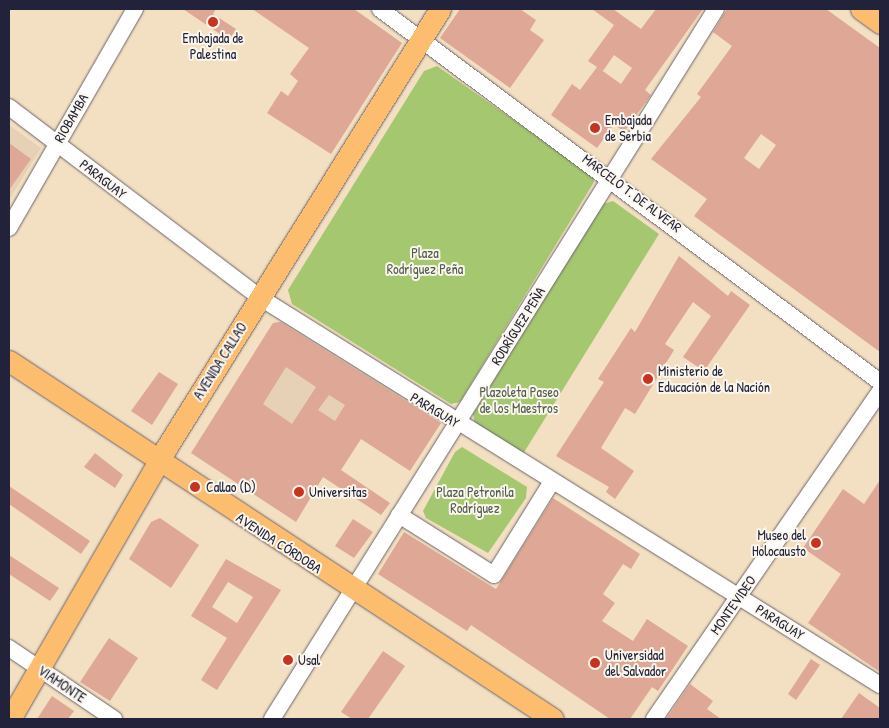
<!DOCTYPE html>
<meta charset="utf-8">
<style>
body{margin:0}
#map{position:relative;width:889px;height:728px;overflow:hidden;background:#f3dfc2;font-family:"Patrick Hand",sans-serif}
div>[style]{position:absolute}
.built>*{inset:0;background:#e6d0b6}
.green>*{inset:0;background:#a5c770}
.building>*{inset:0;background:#dfa796}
.roads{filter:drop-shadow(0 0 1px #6b646a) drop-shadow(0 0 1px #6b646a)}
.minor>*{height:16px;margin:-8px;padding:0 8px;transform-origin:8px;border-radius:8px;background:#fff}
.major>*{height:21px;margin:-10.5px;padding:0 10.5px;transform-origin:10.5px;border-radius:10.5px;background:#fcbd6f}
.dots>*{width:14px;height:14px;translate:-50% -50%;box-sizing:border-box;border:2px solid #fbf7ec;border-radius:50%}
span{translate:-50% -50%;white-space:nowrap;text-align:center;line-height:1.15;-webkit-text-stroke:4px #fbf7ec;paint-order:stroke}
.poi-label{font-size:14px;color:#22223b}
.left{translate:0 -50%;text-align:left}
.right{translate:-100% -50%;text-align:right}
.street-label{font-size:14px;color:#22223b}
.park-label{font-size:14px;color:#505c4e}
.frame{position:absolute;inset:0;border:10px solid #22223b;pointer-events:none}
</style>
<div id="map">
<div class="built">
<div style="clip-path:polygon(9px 125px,41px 148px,9px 200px)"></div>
<div style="clip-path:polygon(285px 321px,428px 412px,410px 440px,287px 431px,220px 408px,273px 323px)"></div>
</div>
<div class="green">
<div style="clip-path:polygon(437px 66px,593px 176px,594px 182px,460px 402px,451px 404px,292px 304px,288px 290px,424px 71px)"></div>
<div style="clip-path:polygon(613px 201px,659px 234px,523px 454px,475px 424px,473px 414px,603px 204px)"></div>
<div style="clip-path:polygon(462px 447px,527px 487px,526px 498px,488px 553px,426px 518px,423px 511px,455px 452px)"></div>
</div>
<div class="building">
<div style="clip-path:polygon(183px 9px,216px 9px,213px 14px,236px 29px,229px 40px)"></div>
<div style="clip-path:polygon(252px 9px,354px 9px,402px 43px,331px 154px,267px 113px,281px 91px,288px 96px,298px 81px,290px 74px,309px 48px)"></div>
<div style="clip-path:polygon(460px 9px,520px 9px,536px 20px,530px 30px,544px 40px,510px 88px,440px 38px)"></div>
<div style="clip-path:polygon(592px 9px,613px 9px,641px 29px,656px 9px,703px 9px,645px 90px,651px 95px,624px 132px,614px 124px,597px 148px,551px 115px,572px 84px,580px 90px,597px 67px,621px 84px,632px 68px,614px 55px,603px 71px,588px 61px,614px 25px)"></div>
<div style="clip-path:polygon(evenodd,727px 9px,826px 9px,880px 48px,880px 352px,694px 216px,707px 199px,651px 159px,701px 97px,697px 94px,732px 46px,713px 32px,727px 9px,761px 134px,776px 145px,759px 169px,744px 158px,761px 134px)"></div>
<div style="clip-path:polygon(9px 143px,31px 159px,9px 190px)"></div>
<div style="clip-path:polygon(679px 256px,728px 296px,731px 291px,750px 305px,704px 371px,683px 357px,711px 316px,693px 302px,665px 344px,674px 350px,635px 414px,625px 408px,601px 448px,634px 471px,615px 499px,606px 492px,609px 487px,556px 456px,604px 382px,598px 379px,631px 328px,635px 332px)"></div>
<div style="clip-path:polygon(evenodd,280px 322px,441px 423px,410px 471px,361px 439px,341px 470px,390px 503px,381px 515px,323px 477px,296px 522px,191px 453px,273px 323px,280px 322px,286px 367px,316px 387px,292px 424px,263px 404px,286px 367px,280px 322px,329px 395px,345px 405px,335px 421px,318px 410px,329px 395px)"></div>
<div style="clip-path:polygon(159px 372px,178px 384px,152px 425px,131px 411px)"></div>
<div style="clip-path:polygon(95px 453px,123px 475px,115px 488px,84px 467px)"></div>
<div style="clip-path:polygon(880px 480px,880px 672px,808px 623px,841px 574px,803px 548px,843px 489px,864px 504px)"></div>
<div style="clip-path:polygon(9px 486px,90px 541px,81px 554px,9px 504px)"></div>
<div style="clip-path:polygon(553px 498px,640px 554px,631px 569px,623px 564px,603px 594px,615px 603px,602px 621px,633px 641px,647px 619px,688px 646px,658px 691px,652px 687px,630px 719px,610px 719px,471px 625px,467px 631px,378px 574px,404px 532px,496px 589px)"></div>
<div style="clip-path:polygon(160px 518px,199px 545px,171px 588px,129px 559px,151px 522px)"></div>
<div style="clip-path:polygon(353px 519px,373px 532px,354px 558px,335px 546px)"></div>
<div style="clip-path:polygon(9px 555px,59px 588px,50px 601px,9px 574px)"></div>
<div style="clip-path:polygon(evenodd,226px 559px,281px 590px,217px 690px,201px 680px,227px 638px,191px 616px,226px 559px,228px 582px,253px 597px,237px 623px,212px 607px,228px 582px)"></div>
<div style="clip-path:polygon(109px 638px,138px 658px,110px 701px,80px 682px)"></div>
<div style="clip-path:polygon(383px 651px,405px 666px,368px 719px,352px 719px,341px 712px)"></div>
<div style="clip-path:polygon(811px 659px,820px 665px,796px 700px,788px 694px)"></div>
<div style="clip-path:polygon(690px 684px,713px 701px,707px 709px,721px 719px,666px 719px)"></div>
<div style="clip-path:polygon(859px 693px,880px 708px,880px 719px,841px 719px)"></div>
<div style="clip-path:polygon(52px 696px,74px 711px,68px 719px,37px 719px)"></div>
</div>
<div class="roads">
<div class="minor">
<div style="left:380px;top:9px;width:624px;rotate:36.72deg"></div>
<div style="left:9px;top:107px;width:314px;rotate:37.2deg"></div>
<div style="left:259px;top:297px;width:732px;rotate:32deg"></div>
<div style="left:9px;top:228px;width:253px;rotate:-60.1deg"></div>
<div style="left:399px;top:515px;width:112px;rotate:32.3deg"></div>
<div style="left:494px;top:575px;width:108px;rotate:-58.2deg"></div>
<div style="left:9px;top:648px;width:127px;rotate:34.1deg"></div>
<div style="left:272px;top:719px;width:837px;rotate:-57.98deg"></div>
<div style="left:654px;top:719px;width:398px;rotate:-55.4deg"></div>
</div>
<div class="major">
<div style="left:861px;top:9px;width:24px;rotate:36deg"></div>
<div style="left:9px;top:361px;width:651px;rotate:33.35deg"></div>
<div style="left:10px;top:719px;width:310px;rotate:-60deg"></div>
<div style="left:165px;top:450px;width:520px;rotate:-58.05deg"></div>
</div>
</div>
<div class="dots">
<div style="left:213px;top:22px;background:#c8321e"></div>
<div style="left:595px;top:128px;background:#c8321e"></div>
<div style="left:648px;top:379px;background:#c8321e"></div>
<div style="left:195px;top:487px;background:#c8321e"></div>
<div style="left:299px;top:492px;background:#c8321e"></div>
<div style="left:816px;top:543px;background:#c8321e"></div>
<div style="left:288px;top:660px;background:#c8321e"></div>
<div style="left:595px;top:663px;background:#c8321e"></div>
</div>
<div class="poi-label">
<span style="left:213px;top:46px">Embajada de<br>Palestina</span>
<span class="left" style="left:605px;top:128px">Embajada<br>de Serbia</span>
<span class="left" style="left:658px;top:379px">Ministerio de<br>Educación de la Nación</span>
<span class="left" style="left:206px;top:487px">Callao (D)</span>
<span class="left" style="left:309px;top:492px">Universitas</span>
<span class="right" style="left:806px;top:543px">Museo del<br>Holocausto</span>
<span class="left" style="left:605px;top:663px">Universidad<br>del Salvador</span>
<span class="left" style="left:298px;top:660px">Usal</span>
</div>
<div class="street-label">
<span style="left:71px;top:118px;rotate:-60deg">RIOBAMBA</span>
<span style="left:103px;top:179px;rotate:38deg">PARAGUAY</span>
<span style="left:632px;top:193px;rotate:37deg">MARCELO T. DE ALVEAR</span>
<span style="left:518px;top:326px;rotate:-58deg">RODRÍGUEZ PEÑA</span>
<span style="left:220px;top:361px;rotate:-58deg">AVENIDA CALLAO</span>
<span style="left:435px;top:410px;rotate:31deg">PARAGUAY</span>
<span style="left:279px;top:543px;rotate:33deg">AVENIDA CÓRDOBA</span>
<span style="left:733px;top:605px;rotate:-55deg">MONTEVIDEO</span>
<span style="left:780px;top:622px;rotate:32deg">PARAGUAY</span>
<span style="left:62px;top:684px;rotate:34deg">VIAMONTE</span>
</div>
<div class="park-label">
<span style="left:425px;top:261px">Plaza<br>Rodríguez Peña</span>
<span style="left:519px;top:400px">Plazoleta Paseo<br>de los Maestros</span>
<span style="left:475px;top:500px">Plaza Petronila<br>Rodríguez</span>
</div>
<div class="frame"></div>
</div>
